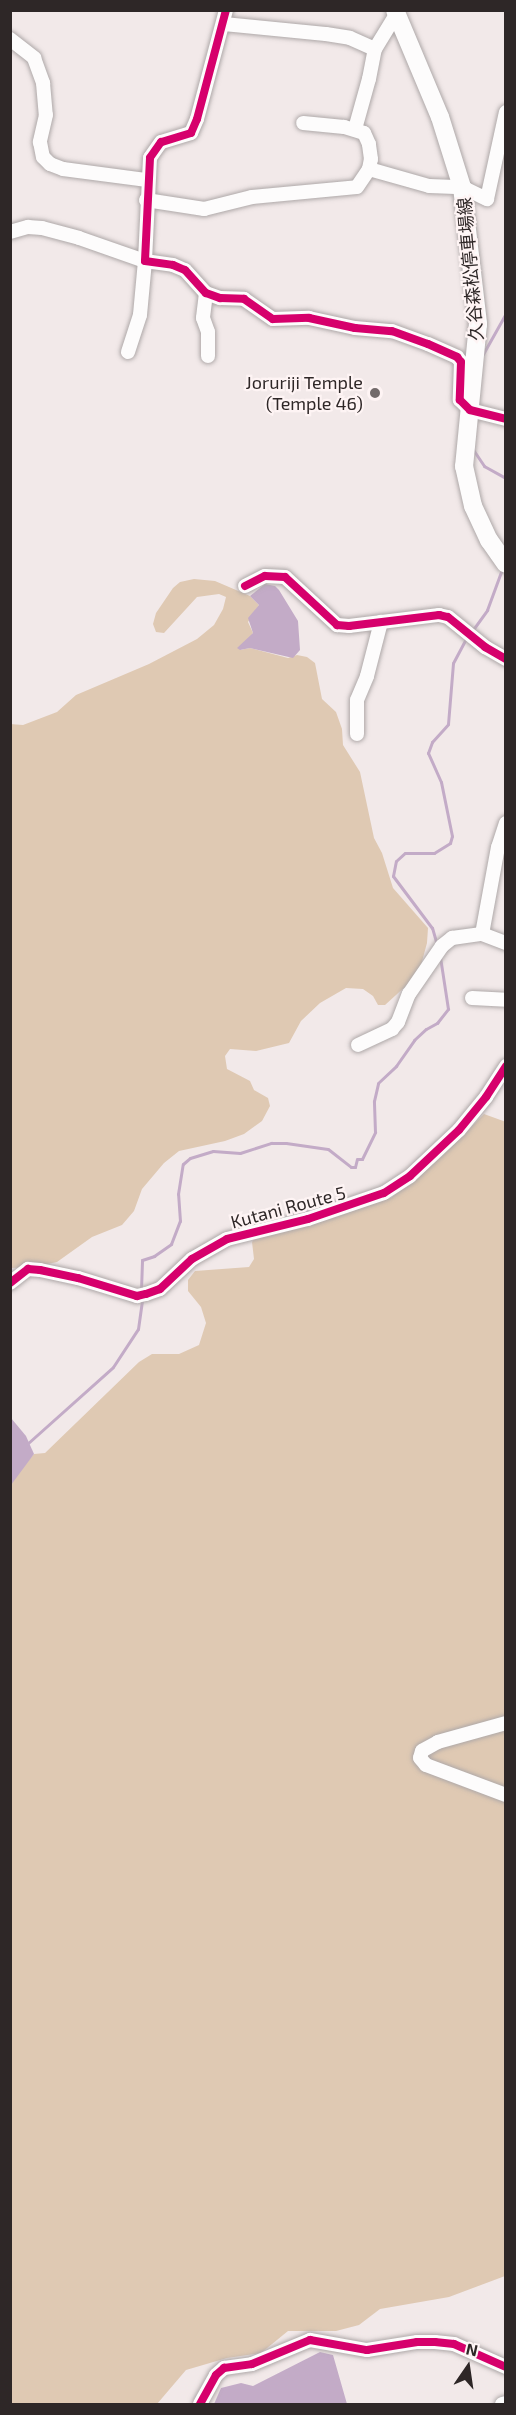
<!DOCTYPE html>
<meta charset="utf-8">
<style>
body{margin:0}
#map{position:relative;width:516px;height:2415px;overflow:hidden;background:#f2e9e9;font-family:"Exo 2","Noto Sans JP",sans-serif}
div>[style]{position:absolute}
.forest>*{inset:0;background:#dfc9b3}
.water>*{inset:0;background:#c3abc7}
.stream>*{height:3px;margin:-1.5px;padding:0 1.5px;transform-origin:1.5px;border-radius:1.5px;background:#c3abc7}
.roads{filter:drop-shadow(0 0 2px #aea8a8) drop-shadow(0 0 2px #aea8a8)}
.minor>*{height:14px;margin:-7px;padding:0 7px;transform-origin:7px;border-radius:7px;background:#fdfcfc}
.secondary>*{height:18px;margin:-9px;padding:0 9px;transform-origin:9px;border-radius:9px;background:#fdfcfc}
.cycleway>*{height:8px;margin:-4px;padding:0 4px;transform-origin:4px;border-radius:4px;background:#d6006c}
.dots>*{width:16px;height:16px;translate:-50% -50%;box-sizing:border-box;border:3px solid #fef4f4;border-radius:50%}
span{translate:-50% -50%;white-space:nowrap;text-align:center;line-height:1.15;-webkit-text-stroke:4.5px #fef4f4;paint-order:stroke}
.street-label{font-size:18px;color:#2e2727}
.poi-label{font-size:18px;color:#2e2727}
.right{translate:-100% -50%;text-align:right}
.frame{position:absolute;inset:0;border:12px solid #2e2727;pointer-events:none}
.north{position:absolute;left:438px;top:2337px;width:60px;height:60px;-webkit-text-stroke:4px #fef4f4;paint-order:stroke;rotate:13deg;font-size:16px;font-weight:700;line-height:24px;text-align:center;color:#2e2727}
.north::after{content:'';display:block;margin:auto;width:21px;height:27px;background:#2e2727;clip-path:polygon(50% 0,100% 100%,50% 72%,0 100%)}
</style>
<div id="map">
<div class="forest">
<div style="clip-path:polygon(194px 579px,215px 581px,250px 596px,259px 605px,248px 622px,253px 633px,240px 650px,250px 648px,288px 658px,297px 655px,307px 657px,315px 663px,322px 699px,336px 712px,342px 729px,343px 745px,360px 772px,374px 838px,382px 853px,393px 888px,428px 928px,427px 943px,421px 965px,407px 985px,385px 1005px,378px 1005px,373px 996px,363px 989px,346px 988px,320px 1003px,301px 1021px,289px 1043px,256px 1051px,230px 1049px,225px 1056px,227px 1069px,250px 1081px,254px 1090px,268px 1098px,270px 1106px,262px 1121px,244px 1134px,225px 1141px,179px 1151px,164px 1163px,142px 1189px,134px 1211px,122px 1225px,92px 1237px,57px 1262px,34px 1267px,10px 1268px,10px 724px,23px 725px,57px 712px,76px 695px,149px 664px,197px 639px,214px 625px,223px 609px,226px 597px,219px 594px,197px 597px,164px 633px,156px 632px,153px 624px,156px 613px,173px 588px,180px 582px)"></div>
<div style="clip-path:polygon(484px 1114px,506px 1122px,505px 2276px,449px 2297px,380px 2309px,359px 2325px,336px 2331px,288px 2331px,261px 2353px,227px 2358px,186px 2370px,157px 2404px,11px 2404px,12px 1480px,34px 1454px,45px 1453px,139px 1362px,152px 1354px,179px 1354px,199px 1345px,206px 1323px,201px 1307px,188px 1291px,188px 1280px,195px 1271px,249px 1267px,254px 1259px,252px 1242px,258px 1233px,391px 1198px,440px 1158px)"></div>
</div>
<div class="water">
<div style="clip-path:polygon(265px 584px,275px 586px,279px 590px,298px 621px,300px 650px,293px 658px,250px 648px,240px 650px,237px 648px,253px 633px,248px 618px,259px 605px,250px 596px)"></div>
<div style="clip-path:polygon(11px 1418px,26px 1436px,34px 1454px,11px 1485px)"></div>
<div style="clip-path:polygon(320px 2352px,333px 2355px,347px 2404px,214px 2404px,221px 2388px,241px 2383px,253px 2386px)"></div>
</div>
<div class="stream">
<div style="left:483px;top:354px;width:47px;rotate:-60.7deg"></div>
<div style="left:472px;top:448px;width:22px;rotate:56deg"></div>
<div style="left:484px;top:466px;width:25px;rotate:29deg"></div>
<div style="left:472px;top:631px;width:26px;rotate:-54deg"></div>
<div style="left:487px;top:610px;width:44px;rotate:-69.9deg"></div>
<div style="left:437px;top:945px;width:18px;rotate:-106deg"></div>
<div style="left:432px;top:928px;width:65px;rotate:-126.9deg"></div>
<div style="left:393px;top:876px;width:15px;rotate:-79deg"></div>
<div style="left:396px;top:861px;width:12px;rotate:-42deg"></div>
<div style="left:405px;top:853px;width:29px"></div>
<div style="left:434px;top:853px;width:19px;rotate:-32deg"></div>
<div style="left:450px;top:843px;width:7px;rotate:-74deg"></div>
<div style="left:452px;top:836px;width:55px;rotate:-101.5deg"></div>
<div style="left:441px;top:782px;width:32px;rotate:-114deg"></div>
<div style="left:428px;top:753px;width:12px;rotate:-70deg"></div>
<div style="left:432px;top:742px;width:24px;rotate:-48deg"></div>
<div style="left:448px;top:724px;width:61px;rotate:-85.3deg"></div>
<div style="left:453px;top:663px;width:30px;rotate:-62deg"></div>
<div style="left:141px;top:1290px;width:30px;rotate:-88deg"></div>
<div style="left:142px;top:1260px;width:13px;rotate:-18deg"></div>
<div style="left:154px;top:1256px;width:21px;rotate:-35deg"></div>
<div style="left:171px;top:1244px;width:25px;rotate:-69deg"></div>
<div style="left:180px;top:1221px;width:27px;rotate:-94deg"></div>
<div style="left:178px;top:1194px;width:30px;rotate:-81deg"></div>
<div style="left:183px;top:1164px;width:9px;rotate:-41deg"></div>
<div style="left:190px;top:1158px;width:24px;rotate:-17deg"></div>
<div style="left:213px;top:1151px;width:27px;rotate:4deg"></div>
<div style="left:240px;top:1153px;width:33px;rotate:-18deg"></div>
<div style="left:271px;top:1143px;width:15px"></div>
<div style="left:286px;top:1143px;width:42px;rotate:8.1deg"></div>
<div style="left:328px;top:1149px;width:29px;rotate:38deg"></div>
<div style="left:351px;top:1167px;width:4px"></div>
<div style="left:355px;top:1167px;width:8px;rotate:-76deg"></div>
<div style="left:357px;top:1159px;width:5px"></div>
<div style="left:362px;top:1159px;width:30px;rotate:-64deg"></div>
<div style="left:375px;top:1132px;width:31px;rotate:-92deg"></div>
<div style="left:374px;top:1101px;width:18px;rotate:-77deg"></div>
<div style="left:378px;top:1083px;width:25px;rotate:-43deg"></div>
<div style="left:396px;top:1066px;width:32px;rotate:-55deg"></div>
<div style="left:414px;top:1040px;width:16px;rotate:-43deg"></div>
<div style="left:426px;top:1029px;width:13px;rotate:-29deg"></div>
<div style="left:437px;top:1023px;width:18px;rotate:-52deg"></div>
<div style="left:448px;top:1009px;width:53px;rotate:-98.7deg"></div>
<div style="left:27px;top:1444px;width:115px;rotate:-41.8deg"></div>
<div style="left:113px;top:1367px;width:45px;rotate:-56.7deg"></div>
<div style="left:138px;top:1329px;width:29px;rotate:-82deg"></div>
</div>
<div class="roads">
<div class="minor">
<div style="left:226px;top:10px;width:113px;rotate:104.9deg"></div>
<div style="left:197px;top:119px;width:15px;rotate:113deg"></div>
<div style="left:191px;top:133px;width:31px;rotate:163deg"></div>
<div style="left:161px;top:142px;width:19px;rotate:125deg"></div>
<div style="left:150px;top:158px;width:103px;rotate:92.8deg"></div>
<div style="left:145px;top:261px;width:28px;rotate:8deg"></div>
<div style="left:173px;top:265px;width:13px;rotate:23deg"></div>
<div style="left:185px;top:270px;width:31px;rotate:48deg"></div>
<div style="left:206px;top:293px;width:15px;rotate:20deg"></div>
<div style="left:220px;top:298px;width:24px;rotate:2deg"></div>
<div style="left:244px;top:299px;width:35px;rotate:35deg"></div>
<div style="left:273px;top:319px;width:36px;rotate:-2deg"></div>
<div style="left:309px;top:318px;width:47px;rotate:12.3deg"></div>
<div style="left:355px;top:328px;width:37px;rotate:5deg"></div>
<div style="left:392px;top:331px;width:38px;rotate:20deg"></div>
<div style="left:428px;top:344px;width:32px;rotate:24deg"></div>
<div style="left:457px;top:357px;width:6px;rotate:51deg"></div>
<div style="left:461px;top:362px;width:38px;rotate:92deg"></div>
<div style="left:460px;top:400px;width:14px;rotate:45deg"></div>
<div style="left:470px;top:410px;width:37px;rotate:14deg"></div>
<div style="left:224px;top:24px;width:102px;rotate:5.6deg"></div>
<div style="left:326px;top:34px;width:24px;rotate:9deg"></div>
<div style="left:350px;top:38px;width:27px;rotate:24deg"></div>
<div style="left:375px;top:49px;width:42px;rotate:-58.6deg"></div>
<div style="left:10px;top:39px;width:31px;rotate:38deg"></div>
<div style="left:34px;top:58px;width:27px;rotate:70deg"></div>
<div style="left:43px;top:83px;width:32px;rotate:85deg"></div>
<div style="left:46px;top:115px;width:28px;rotate:103deg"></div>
<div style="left:40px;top:142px;width:15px;rotate:79deg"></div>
<div style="left:43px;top:157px;width:10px;rotate:45deg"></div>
<div style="left:50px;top:164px;width:14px;rotate:21deg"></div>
<div style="left:63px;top:169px;width:85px;rotate:7.5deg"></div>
<div style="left:355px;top:129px;width:52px;rotate:-74.4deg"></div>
<div style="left:369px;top:79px;width:31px;rotate:-79deg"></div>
<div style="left:369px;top:169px;width:62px;rotate:15.8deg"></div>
<div style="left:429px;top:186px;width:33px;rotate:2deg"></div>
<div style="left:462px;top:187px;width:28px;rotate:26deg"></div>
<div style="left:487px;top:199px;width:89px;rotate:-77.7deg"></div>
<div style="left:146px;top:200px;width:59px;rotate:8.8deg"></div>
<div style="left:204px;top:209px;width:49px;rotate:-14deg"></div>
<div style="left:252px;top:197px;width:105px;rotate:-5.4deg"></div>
<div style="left:357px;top:187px;width:22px;rotate:-56deg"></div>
<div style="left:369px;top:169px;width:10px;rotate:-79deg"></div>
<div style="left:371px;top:159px;width:15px;rotate:-98deg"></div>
<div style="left:369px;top:144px;width:12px;rotate:-114deg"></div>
<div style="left:364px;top:133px;width:21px;rotate:-163deg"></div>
<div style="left:344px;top:127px;width:41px;rotate:-174.4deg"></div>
<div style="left:10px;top:232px;width:19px;rotate:-16deg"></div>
<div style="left:28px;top:227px;width:14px;rotate:4deg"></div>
<div style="left:42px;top:228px;width:38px;rotate:15deg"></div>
<div style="left:79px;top:238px;width:70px;rotate:19.2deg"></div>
<div style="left:145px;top:261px;width:54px;rotate:95.3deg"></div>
<div style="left:140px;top:315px;width:39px;rotate:108deg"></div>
<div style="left:206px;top:293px;width:25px;rotate:97deg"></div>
<div style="left:203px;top:318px;width:15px;rotate:70deg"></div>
<div style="left:208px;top:332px;width:24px;rotate:90deg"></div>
<div style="left:245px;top:586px;width:22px;rotate:-27deg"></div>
<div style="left:265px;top:576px;width:20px;rotate:3deg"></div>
<div style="left:285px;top:577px;width:71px;rotate:42.7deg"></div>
<div style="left:337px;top:625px;width:12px;rotate:5deg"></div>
<div style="left:349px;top:626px;width:91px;rotate:-7deg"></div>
<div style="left:439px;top:615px;width:9px;rotate:13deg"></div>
<div style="left:448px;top:617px;width:48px;rotate:39deg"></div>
<div style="left:485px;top:647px;width:24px;rotate:30deg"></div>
<div style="left:357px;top:734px;width:34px;rotate:-90deg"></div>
<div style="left:357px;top:700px;width:26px;rotate:-67deg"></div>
<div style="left:367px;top:676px;width:56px;rotate:-75.5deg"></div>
<div style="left:506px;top:823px;width:25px;rotate:108deg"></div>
<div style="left:498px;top:847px;width:88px;rotate:100.4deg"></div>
<div style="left:482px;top:934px;width:26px;rotate:21deg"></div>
<div style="left:472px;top:998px;width:34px;rotate:3deg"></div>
<div style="left:358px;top:1045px;width:38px;rotate:-25deg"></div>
<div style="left:392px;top:1029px;width:9px;rotate:-49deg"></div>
<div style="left:398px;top:1022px;width:30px;rotate:-69deg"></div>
<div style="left:409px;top:994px;width:58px;rotate:-55.5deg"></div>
<div style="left:442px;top:946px;width:13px;rotate:-39deg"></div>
<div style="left:452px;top:938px;width:30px;rotate:-8deg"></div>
<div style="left:10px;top:1283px;width:23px;rotate:-38deg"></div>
<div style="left:28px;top:1269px;width:12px;rotate:5deg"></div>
<div style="left:40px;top:1270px;width:39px;rotate:12deg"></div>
<div style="left:78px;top:1278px;width:62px;rotate:17deg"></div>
<div style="left:137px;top:1296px;width:9px;rotate:-13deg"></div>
<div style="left:146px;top:1294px;width:15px;rotate:-20deg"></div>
<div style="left:160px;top:1289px;width:44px;rotate:-43.2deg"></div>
<div style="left:192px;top:1259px;width:40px;rotate:-29.7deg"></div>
<div style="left:227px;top:1239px;width:83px;rotate:-13.9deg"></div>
<div style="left:308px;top:1219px;width:80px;rotate:-18.9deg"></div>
<div style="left:384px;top:1193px;width:31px;rotate:-33deg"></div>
<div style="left:410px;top:1176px;width:67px;rotate:-43.2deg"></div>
<div style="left:459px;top:1130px;width:43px;rotate:-50.7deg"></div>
<div style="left:486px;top:1097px;width:37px;rotate:-57deg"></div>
<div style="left:506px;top:1723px;width:71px;rotate:164.4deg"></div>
<div style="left:438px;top:1742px;width:18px;rotate:151deg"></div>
<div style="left:422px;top:1751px;width:7px;rotate:106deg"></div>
<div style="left:420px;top:1758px;width:9px;rotate:49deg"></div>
<div style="left:426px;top:1765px;width:85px;rotate:20.6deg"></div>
<div style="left:200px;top:2404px;width:33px;rotate:-61deg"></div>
<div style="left:216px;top:2375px;width:11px;rotate:-41deg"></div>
<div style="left:224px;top:2368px;width:28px;rotate:-8deg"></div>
<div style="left:252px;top:2364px;width:63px;rotate:-22.5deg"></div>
<div style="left:310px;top:2340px;width:58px;rotate:10deg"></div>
<div style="left:367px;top:2350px;width:51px;rotate:-9.1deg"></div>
<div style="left:417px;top:2342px;width:18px"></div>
<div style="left:435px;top:2342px;width:19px;rotate:6deg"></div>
<div style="left:454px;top:2344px;width:57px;rotate:23.9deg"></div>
<div style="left:502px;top:2404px;width:4px;rotate:-14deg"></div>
</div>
<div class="secondary">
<div style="left:395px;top:10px;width:116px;rotate:67.2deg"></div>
<div style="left:440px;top:117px;width:73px;rotate:72.6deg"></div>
<div style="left:462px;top:187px;width:138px;rotate:83.3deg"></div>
<div style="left:478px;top:324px;width:143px;rotate:95.6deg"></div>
<div style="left:464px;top:466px;width:41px;rotate:77.3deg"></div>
<div style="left:473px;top:506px;width:38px;rotate:65deg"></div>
<div style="left:489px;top:540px;width:29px;rotate:55deg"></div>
</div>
</div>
<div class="cycleway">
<div style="left:226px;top:10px;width:113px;rotate:104.9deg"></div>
<div style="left:197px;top:119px;width:15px;rotate:113deg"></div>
<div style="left:191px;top:133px;width:31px;rotate:163deg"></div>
<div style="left:161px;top:142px;width:19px;rotate:125deg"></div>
<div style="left:150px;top:158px;width:103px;rotate:92.8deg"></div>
<div style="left:145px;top:261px;width:28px;rotate:8deg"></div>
<div style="left:173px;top:265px;width:13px;rotate:23deg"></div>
<div style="left:185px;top:270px;width:31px;rotate:48deg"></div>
<div style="left:206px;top:293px;width:15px;rotate:20deg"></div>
<div style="left:220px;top:298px;width:24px;rotate:2deg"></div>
<div style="left:244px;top:299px;width:35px;rotate:35deg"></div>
<div style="left:273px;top:319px;width:36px;rotate:-2deg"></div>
<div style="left:309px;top:318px;width:47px;rotate:12.3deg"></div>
<div style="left:355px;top:328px;width:37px;rotate:5deg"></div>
<div style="left:392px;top:331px;width:38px;rotate:20deg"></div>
<div style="left:428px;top:344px;width:32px;rotate:24deg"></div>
<div style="left:457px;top:357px;width:6px;rotate:51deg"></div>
<div style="left:461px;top:362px;width:38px;rotate:92deg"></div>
<div style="left:460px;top:400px;width:14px;rotate:45deg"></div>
<div style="left:470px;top:410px;width:37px;rotate:14deg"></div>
<div style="left:245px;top:586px;width:22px;rotate:-27deg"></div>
<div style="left:265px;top:576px;width:20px;rotate:3deg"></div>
<div style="left:285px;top:577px;width:71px;rotate:42.7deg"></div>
<div style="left:337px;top:625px;width:12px;rotate:5deg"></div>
<div style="left:349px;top:626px;width:91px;rotate:-7deg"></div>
<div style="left:439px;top:615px;width:9px;rotate:13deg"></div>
<div style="left:448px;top:617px;width:48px;rotate:39deg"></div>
<div style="left:485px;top:647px;width:24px;rotate:30deg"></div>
<div style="left:10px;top:1283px;width:23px;rotate:-38deg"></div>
<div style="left:28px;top:1269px;width:12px;rotate:5deg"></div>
<div style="left:40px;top:1270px;width:39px;rotate:12deg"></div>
<div style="left:78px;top:1278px;width:62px;rotate:17deg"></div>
<div style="left:137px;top:1296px;width:9px;rotate:-13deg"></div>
<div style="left:146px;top:1294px;width:15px;rotate:-20deg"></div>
<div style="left:160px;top:1289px;width:44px;rotate:-43.2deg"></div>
<div style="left:192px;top:1259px;width:40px;rotate:-29.7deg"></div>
<div style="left:227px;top:1239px;width:83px;rotate:-13.9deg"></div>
<div style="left:308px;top:1219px;width:80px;rotate:-18.9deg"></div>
<div style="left:384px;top:1193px;width:31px;rotate:-33deg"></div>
<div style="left:410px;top:1176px;width:67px;rotate:-43.2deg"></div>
<div style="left:459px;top:1130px;width:43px;rotate:-50.7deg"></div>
<div style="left:486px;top:1097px;width:37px;rotate:-57deg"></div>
<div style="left:200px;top:2404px;width:33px;rotate:-61deg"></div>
<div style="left:216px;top:2375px;width:11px;rotate:-41deg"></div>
<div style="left:224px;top:2368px;width:28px;rotate:-8deg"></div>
<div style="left:252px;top:2364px;width:63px;rotate:-22.5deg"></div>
<div style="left:310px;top:2340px;width:58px;rotate:10deg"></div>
<div style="left:367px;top:2350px;width:51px;rotate:-9.1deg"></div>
<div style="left:417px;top:2342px;width:18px"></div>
<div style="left:435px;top:2342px;width:19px;rotate:6deg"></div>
<div style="left:454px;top:2344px;width:57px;rotate:23.9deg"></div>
</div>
<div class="dots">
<div style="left:375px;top:393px;background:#736b6b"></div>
</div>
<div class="street-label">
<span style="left:470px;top:269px;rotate:-95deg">久谷森松停車場線</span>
<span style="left:288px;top:1207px;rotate:-15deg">Kutani Route 5</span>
</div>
<div class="poi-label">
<span class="right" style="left:363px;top:393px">Joruriji Temple<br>(Temple 46)</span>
</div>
<div class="frame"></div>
<div class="north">N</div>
</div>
